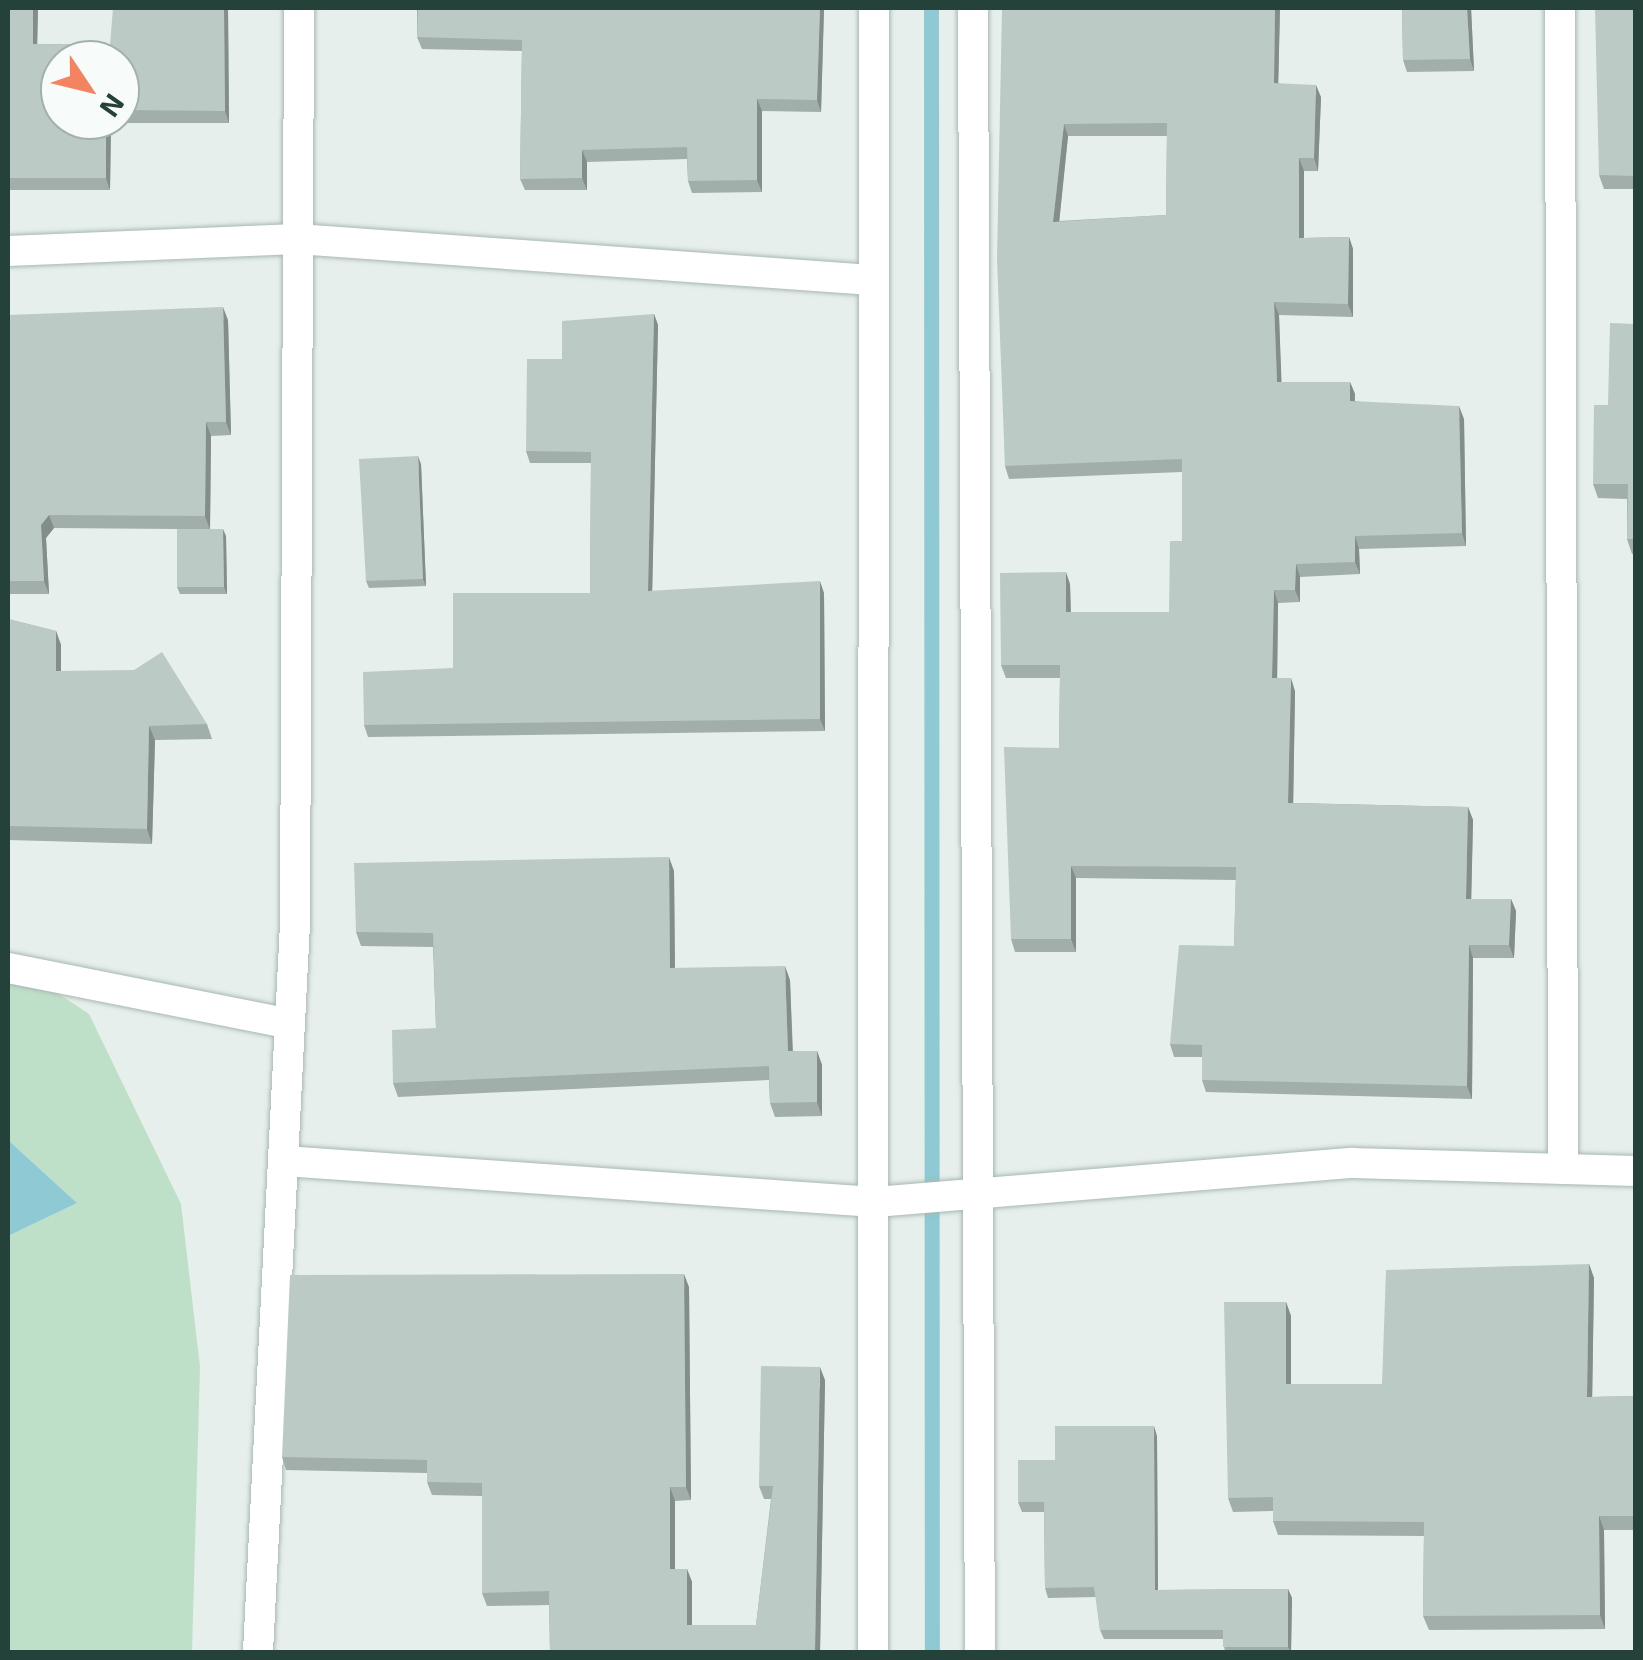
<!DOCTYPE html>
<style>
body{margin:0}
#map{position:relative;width:1643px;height:1660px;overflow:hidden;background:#e6efeb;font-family:"Exo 2",sans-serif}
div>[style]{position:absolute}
.green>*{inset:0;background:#bfe0c8}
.water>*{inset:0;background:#8ec9d4}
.stream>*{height:15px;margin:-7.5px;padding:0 7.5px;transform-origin:7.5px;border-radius:7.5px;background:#8ec9d4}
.roads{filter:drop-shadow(0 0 2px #a8b8b2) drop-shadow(0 0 2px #a8b8b2)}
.street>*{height:30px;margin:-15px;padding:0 15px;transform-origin:15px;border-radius:15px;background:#fff}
.wall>*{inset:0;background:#a1aea9}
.shaded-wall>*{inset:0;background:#838d89}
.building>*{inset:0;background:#bbcac4}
span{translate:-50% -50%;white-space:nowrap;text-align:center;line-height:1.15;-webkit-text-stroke:10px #f7fbf9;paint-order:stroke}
.frame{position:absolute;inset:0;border:10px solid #24423a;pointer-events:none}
.north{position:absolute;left:40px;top:40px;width:100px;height:100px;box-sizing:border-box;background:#f7fbf9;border:2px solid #a3b1ad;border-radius:50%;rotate:125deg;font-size:28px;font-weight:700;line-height:40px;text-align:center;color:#24423a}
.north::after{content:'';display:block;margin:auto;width:35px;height:45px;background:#f4845f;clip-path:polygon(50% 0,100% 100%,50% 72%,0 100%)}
</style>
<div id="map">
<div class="green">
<div style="clip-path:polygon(8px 960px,89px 1014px,181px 1204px,200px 1367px,192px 1652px,8px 1652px,8px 1236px,77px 1203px,8px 1140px)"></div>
</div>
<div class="water">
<div style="clip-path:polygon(8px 1140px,77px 1203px,8px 1236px)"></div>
</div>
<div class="stream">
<div style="left:931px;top:8px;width:1644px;rotate:89.97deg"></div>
</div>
<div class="roads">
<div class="street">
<div style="left:973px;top:8px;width:1644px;rotate:89.76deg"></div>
<div style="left:1560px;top:8px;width:1161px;rotate:89.85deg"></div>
<div style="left:8px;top:251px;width:289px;rotate:-2.4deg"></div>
<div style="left:297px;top:239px;width:576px;rotate:4.08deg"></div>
<div style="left:8px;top:968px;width:283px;rotate:11.2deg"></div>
<div style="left:284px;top:1161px;width:592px;rotate:3.97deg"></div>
<div style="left:875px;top:1202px;width:479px;rotate:-4.7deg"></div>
<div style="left:1352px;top:1163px;width:284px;rotate:1.6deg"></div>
<div style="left:258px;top:1652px;width:728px;rotate:-87.09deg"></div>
<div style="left:295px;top:925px;width:917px;rotate:-89.75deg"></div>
<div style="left:873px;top:1652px;width:1644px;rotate:-89.97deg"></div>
</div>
</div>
<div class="wall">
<div style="clip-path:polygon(evenodd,8px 8px,38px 8px,37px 44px,110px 45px,228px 8px,229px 123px,111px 123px,110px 190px,8px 190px,8px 8px,120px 60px,120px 120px,60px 120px,120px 60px)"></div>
<div style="clip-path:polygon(417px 8px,824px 8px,821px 112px,762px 111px,762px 192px,692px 193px,688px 181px,687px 159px,587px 162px,587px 190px,525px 190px,520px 179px,522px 51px,422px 49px,417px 37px)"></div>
<div style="clip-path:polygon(evenodd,1002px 8px,1280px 8px,1278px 83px,1321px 97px,1318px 171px,1304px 171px,1304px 238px,1349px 237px,1353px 249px,1353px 317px,1279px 315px,1281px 382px,1350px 382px,1355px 394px,1355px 401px,1464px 419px,1466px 546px,1359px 549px,1360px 574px,1300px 577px,1300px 602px,1278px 603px,1277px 678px,1295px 691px,1293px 803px,1468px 807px,1473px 820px,1471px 899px,1511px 899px,1516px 911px,1514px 958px,1473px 958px,1472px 1099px,1206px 1092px,1202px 1080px,1202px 1057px,1174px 1057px,1170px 1044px,1234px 946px,1236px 880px,1076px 878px,1076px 952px,1015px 952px,1011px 939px,1059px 748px,1060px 678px,1006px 678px,1001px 665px,1070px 584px,1071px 612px,1169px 612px,1182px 541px,1182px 472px,1009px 479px,1005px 466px,1002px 8px,1068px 136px,1167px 136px,1166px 215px,1059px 221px,1068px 136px)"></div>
<div style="clip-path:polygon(1402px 8px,1471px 8px,1474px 71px,1407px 72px,1403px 60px)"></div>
<div style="clip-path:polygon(1636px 8px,1636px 189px,1604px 189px,1599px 175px)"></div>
<div style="clip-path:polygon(654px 314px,658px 325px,652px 591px,824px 593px,825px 731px,368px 737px,364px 725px,590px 593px,591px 463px,530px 463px,526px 451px,562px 359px)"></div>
<div style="clip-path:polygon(8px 315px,228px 320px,231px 435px,211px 436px,210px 529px,226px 536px,227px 594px,180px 594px,177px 587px,177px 529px,54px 528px,46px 538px,49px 594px,8px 594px)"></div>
<div style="clip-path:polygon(1636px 324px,1636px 554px,1632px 554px,1627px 539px,1627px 499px,1598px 498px,1593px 484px,1608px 405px)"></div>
<div style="clip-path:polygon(421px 464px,426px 586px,369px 588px,366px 581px)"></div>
<div style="clip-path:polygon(8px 619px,56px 631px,61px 645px,61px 671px,207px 724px,212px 739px,155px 740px,152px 844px,8px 840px)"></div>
<div style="clip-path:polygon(674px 871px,675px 968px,790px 980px,793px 1051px,817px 1051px,822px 1065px,822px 1116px,775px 1117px,770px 1103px,769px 1080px,398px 1097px,393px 1083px,436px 1028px,433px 947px,361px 946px,356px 932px)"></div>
<div style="clip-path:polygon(1589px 1264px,1594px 1278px,1592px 1397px,1636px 1396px,1636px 1530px,1604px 1530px,1605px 1629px,1429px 1630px,1423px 1616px,1424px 1536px,1278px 1535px,1273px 1521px,1273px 1511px,1233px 1512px,1228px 1498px,1286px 1302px,1291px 1316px,1291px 1384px,1382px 1384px)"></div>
<div style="clip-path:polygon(689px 1287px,691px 1500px,675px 1501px,675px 1569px,687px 1569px,692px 1582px,692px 1625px,756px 1625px,771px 1499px,764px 1499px,759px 1486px,825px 1380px,820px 1652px,550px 1652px,549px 1605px,487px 1606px,482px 1593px,482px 1496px,432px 1495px,427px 1482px,427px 1473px,286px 1470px,282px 1457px)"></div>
<div style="clip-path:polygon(1157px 1436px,1158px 1590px,1288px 1589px,1292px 1598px,1291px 1652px,1225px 1652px,1223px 1639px,1104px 1639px,1100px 1630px,1096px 1597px,1048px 1598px,1045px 1588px,1044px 1512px,1022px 1512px,1018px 1502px,1055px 1460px)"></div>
</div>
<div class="shaded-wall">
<div style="clip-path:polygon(33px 8px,38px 8px,37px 56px,33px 44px)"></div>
<div style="clip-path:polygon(224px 8px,228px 8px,229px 123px,225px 111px)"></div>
<div style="clip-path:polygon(820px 8px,824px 8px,821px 112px,817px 100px)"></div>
<div style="clip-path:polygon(1275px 8px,1280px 8px,1278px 96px,1274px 83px)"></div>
<div style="clip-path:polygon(1467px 8px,1471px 8px,1474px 71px,1470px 59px)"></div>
<div style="clip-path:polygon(1316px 85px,1321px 97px,1318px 171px,1314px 158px)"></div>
<div style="clip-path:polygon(757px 99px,762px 111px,762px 192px,757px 180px)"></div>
<div style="clip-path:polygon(106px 120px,110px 120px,111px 123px,110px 190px,106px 178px)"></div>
<div style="clip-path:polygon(1064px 124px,1068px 136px,1058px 234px,1053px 222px)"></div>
<div style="clip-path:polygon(582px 150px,587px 162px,587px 190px,582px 178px)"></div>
<div style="clip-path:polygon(1299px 158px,1304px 171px,1304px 251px,1299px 238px)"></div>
<div style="clip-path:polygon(1349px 237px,1353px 249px,1353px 317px,1348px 304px)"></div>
<div style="clip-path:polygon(1274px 302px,1279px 315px,1282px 394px,1277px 382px)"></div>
<div style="clip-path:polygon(223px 307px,228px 320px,231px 435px,226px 422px)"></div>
<div style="clip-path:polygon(654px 314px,658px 325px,652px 602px,648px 591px)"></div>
<div style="clip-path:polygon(1350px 382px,1355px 394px,1354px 414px,1350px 401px)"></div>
<div style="clip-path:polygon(1459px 406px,1464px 419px,1466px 546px,1462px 533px)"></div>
<div style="clip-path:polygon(206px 422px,211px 436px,210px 530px,205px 516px)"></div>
<div style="clip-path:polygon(418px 456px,421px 464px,426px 586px,423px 579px)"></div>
<div style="clip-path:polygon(49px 515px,54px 528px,46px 538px,49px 594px,44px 581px,41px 525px)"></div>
<div style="clip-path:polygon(223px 529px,226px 536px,227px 594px,224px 587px)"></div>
<div style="clip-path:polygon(1355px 536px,1359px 549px,1360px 574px,1355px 562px)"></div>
<div style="clip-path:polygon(1296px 564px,1300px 577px,1300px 602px,1295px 590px)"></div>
<div style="clip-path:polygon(1066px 572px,1070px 584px,1071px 625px,1066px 612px)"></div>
<div style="clip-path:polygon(820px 581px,824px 593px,825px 731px,820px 719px)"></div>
<div style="clip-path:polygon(1274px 590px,1278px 603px,1277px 690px,1272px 678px)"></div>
<div style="clip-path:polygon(56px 631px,61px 645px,61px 685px,56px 671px)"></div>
<div style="clip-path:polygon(1291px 678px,1295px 691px,1293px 816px,1288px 803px)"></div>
<div style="clip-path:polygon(149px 726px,155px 740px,152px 844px,147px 829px)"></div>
<div style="clip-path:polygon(1468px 807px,1473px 820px,1471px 911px,1466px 899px)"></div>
<div style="clip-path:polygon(669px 857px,674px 871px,675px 982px,670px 968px)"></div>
<div style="clip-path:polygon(1071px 866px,1076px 878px,1076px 952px,1071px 939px)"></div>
<div style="clip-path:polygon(1511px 899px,1516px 911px,1514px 958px,1509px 945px)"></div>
<div style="clip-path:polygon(1469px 945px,1473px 958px,1472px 1099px,1467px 1086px)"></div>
<div style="clip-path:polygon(785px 966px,790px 980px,793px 1065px,788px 1051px)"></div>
<div style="clip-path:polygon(817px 1051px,822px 1065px,822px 1116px,817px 1102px)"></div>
<div style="clip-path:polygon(1589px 1264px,1594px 1278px,1592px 1411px,1587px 1397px)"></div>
<div style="clip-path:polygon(684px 1274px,689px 1287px,691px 1500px,686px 1487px)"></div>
<div style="clip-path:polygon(1286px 1302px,1291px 1316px,1291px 1398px,1286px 1384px)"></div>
<div style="clip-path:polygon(820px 1367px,825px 1380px,820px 1652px,815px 1652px)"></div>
<div style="clip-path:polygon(1154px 1426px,1157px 1436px,1158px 1599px,1155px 1590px)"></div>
<div style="clip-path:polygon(670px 1487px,675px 1501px,675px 1582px,670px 1569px)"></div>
<div style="clip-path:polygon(1599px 1516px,1604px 1530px,1605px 1629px,1600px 1615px)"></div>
<div style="clip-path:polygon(687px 1569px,692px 1582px,692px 1638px,687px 1625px)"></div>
<div style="clip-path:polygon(1288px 1589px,1292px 1598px,1291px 1652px,1288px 1647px)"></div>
</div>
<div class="building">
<div style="clip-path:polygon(8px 8px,33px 8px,33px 44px,110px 45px,113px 8px,224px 8px,225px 111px,120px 110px,120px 60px,60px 60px,60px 120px,106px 120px,106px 178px,8px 178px)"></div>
<div style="clip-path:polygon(418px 8px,820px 8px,817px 100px,757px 99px,757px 180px,688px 181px,687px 147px,582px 150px,582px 178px,520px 179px,522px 40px,417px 37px)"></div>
<div style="clip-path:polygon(evenodd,1002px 8px,1275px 8px,1274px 83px,1316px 85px,1314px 158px,1299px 158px,1299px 238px,1349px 237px,1348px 304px,1274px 302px,1277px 382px,1350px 382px,1350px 401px,1459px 406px,1462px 533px,1355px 536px,1355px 562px,1296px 564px,1295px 590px,1274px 590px,1272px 678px,1291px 678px,1288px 803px,1468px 807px,1466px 899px,1511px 899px,1509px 945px,1469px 945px,1467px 1086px,1202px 1080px,1202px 1045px,1170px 1044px,1179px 945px,1234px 946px,1236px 867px,1071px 866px,1071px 939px,1011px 939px,1004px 747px,1059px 748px,1060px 665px,1001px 665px,1000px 573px,1066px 572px,1066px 612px,1169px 612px,1170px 541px,1182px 541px,1182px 459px,1005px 466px,997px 259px,1002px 8px,1167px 123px,1166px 215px,1053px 222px,1064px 124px,1167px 123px)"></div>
<div style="clip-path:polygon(1402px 8px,1467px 8px,1470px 59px,1403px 60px)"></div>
<div style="clip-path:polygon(1595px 8px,1636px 8px,1636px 176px,1599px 175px)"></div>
<div style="clip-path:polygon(223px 307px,226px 422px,206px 422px,205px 516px,49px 515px,41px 525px,44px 581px,8px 581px,8px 315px)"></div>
<div style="clip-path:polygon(654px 314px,648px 591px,820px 581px,820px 719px,364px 725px,363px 672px,453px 668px,453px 593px,590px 593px,591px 452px,526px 451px,527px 359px,562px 359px,562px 321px)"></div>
<div style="clip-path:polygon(1610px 323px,1636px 324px,1636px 539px,1627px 539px,1628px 484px,1593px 484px,1594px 405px,1608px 405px)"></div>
<div style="clip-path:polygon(418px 456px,423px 579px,366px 581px,359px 459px)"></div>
<div style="clip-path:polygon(177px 529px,223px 529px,224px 587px,177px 587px)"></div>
<div style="clip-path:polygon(8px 619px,56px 631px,56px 671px,134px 670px,162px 652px,207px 724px,149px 726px,147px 829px,8px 826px)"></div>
<div style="clip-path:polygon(669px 857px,670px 968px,785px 966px,788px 1051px,817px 1051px,817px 1102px,770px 1103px,769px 1066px,393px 1083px,392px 1030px,436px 1028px,433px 933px,356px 932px,354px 863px)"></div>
<div style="clip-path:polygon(1589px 1264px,1587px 1397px,1636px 1396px,1636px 1516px,1599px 1516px,1600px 1615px,1423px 1616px,1424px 1522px,1273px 1521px,1273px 1497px,1228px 1498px,1224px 1302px,1286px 1302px,1286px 1384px,1382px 1384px,1386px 1270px)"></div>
<div style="clip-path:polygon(684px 1274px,686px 1487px,670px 1487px,670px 1569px,687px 1569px,687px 1625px,756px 1625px,773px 1486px,759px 1486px,761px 1366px,820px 1367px,815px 1652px,550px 1652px,549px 1591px,482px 1593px,482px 1483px,427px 1482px,427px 1460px,282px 1457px,290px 1275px)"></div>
<div style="clip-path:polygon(1055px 1426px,1154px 1426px,1155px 1590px,1288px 1589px,1288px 1647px,1223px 1647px,1223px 1630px,1100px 1630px,1094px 1587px,1045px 1588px,1044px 1502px,1018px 1502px,1018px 1460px,1055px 1460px)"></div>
</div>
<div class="frame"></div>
<div class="north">N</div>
</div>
